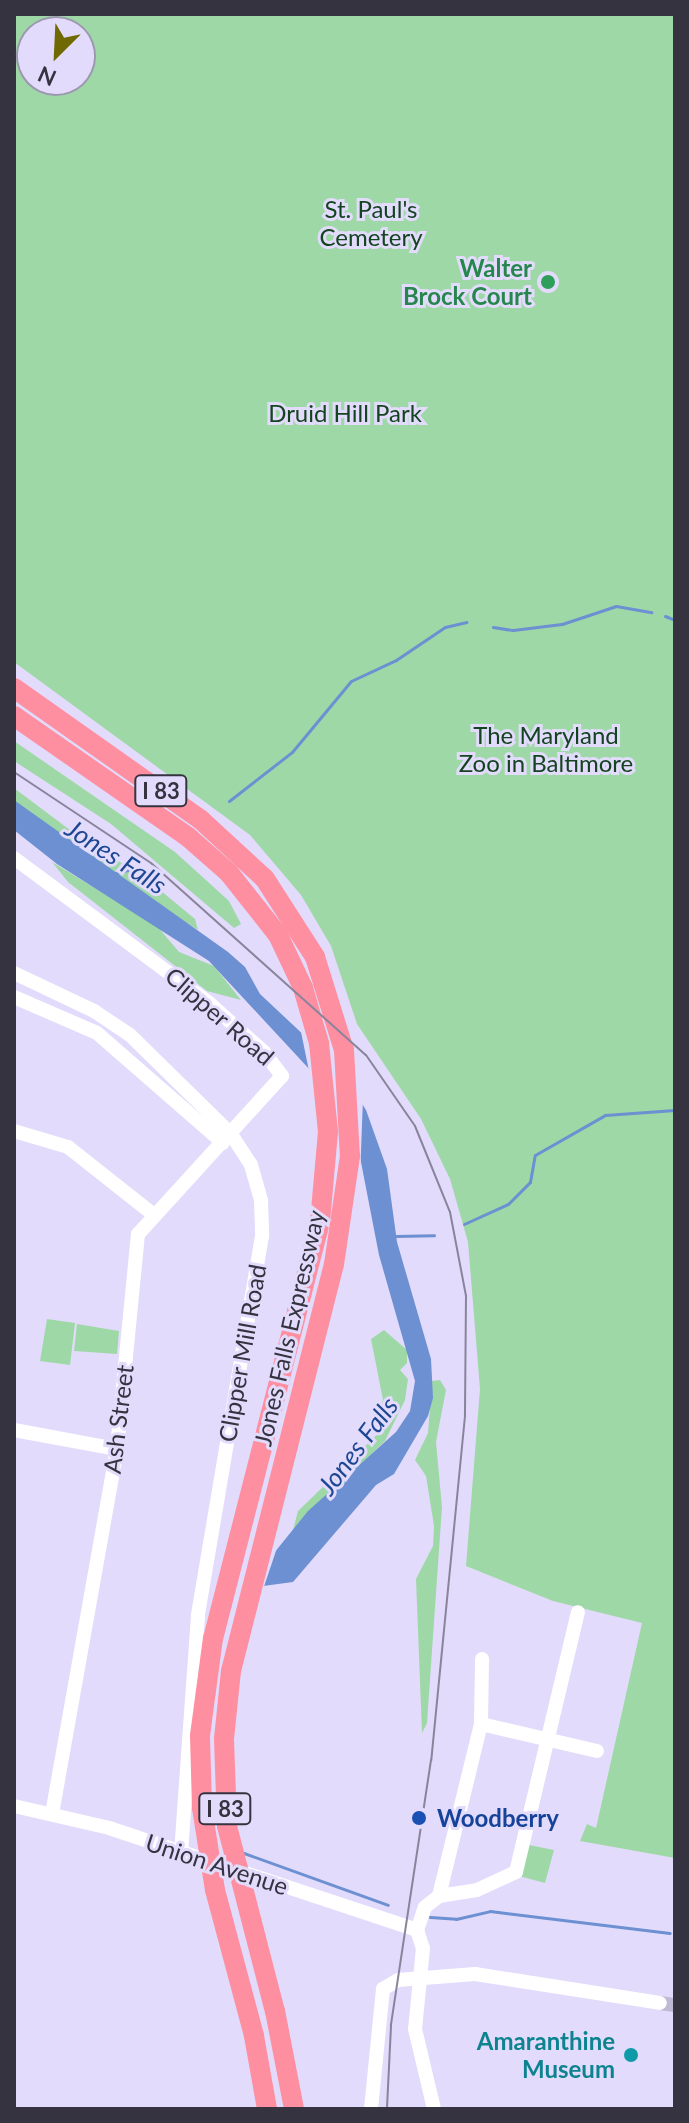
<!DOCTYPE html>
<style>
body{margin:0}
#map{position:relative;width:689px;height:2123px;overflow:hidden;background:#e2dbfc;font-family:Lato,sans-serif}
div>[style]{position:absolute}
.green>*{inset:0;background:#9fd8a7}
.water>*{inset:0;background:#6c90d1}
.pier>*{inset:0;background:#e2dbfc}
.stream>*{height:3px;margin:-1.5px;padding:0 1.5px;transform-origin:1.5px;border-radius:1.5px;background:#6c90d1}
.minor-tunnel>*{height:14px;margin-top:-7px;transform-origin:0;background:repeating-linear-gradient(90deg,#bfb9d6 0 14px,transparent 0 21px)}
.minor>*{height:14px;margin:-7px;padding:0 7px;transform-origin:7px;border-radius:7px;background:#fff}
.highway>*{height:20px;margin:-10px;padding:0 10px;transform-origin:10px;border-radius:10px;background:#fe8fa0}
.tram>*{height:2px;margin:-1px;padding:0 1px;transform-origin:1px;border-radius:1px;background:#89849b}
.dots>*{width:22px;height:22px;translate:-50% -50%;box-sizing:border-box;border:4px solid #e2dbfc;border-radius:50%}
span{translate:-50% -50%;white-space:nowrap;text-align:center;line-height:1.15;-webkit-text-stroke:6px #e2dbfc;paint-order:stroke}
.shield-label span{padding:2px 6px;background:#e2dbfc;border:2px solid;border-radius:6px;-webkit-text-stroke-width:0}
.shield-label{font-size:22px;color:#35333f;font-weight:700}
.park-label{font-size:24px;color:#14441f}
.leisure-label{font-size:24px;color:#27864d;font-weight:700}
.right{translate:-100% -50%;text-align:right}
.street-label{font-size:24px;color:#35333f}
.transit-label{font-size:24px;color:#164399;font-weight:700}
.left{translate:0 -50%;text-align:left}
.culture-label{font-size:24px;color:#0d838f;font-weight:700}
.water-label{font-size:26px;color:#1d4793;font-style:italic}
.frame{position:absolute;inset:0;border:16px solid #35333f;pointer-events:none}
.north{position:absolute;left:16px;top:16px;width:80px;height:80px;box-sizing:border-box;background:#e2dbfc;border:2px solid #9d98b0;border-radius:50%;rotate:204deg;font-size:22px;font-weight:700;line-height:32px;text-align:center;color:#35333f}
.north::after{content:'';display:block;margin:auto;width:28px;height:36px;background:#706800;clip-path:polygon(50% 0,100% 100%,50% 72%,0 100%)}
</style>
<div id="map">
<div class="green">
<div style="clip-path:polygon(evenodd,14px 14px,675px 14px,675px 1858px,580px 1841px,587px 1824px,596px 1828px,642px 1623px,553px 1601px,466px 1566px,480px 1389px,468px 1242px,450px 1179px,421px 1119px,357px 1024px,331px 946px,301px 895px,250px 835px,14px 662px,14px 14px,32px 32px,80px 32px,80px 80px,32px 80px,32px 32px)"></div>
<div style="clip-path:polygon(14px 741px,175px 852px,229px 901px,241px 924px,234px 928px,111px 824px,14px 761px)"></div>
<div style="clip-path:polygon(14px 788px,94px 848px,138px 872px,195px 919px,198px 930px,14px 812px)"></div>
<div style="clip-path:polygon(52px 862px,157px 926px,179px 952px,214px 966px,241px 1000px,207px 991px,68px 882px)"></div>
<div style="clip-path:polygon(47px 1319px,75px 1323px,70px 1365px,40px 1361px)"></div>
<div style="clip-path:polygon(77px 1324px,119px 1331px,117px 1354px,74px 1351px)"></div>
<div style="clip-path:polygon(384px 1330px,407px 1350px,407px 1363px,400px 1370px,408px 1379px,405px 1400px,385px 1441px,293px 1530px,298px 1511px,385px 1427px,388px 1417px,378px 1410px,383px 1400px,371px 1339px)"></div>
<div style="clip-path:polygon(440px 1380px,446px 1390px,436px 1442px,442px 1507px,427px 1723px,422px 1733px,416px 1579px,433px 1546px,434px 1526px,426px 1476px,415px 1460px,428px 1433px,432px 1381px)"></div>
<div style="clip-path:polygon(529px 1845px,554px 1850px,545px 1883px,519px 1876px)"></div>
</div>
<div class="water">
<div style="clip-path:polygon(14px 800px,228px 952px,245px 967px,260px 994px,340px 1069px,366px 1110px,387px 1169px,397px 1242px,431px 1359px,433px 1398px,428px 1416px,394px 1474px,376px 1485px,293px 1582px,263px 1586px,202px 1761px,270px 1558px,308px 1511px,396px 1432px,410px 1411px,415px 1381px,379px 1255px,360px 1157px,324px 1085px,209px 961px,57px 864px,14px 830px)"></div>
</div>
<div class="pier">
<div style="clip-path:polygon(300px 1027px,343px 1066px,363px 1098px,360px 1179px,339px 1116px,310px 1076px)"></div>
<div style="clip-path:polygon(279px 1542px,243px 1649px,229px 1791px,296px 2109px,262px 2109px,219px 1894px,201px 1718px,238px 1567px,268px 1554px)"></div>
</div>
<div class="stream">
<div style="left:665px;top:616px;width:11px;rotate:22deg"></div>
<div style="left:493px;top:627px;width:20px;rotate:9deg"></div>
<div style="left:513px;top:630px;width:49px;rotate:-7deg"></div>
<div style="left:562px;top:624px;width:57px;rotate:-18.4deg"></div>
<div style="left:616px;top:606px;width:36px;rotate:10deg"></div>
<div style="left:229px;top:801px;width:80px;rotate:-37.9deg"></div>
<div style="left:292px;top:752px;width:92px;rotate:-50.3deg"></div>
<div style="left:351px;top:681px;width:50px;rotate:-25deg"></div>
<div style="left:396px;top:660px;width:59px;rotate:-34deg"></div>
<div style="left:445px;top:627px;width:22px;rotate:-13deg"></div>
<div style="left:112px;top:874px;width:16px;rotate:-14deg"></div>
<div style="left:464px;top:1224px;width:48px;rotate:-24.4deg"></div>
<div style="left:508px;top:1204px;width:31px;rotate:-45deg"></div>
<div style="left:530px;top:1182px;width:27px;rotate:-80deg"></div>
<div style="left:535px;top:1155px;width:81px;rotate:-29.7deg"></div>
<div style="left:605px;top:1115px;width:70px;rotate:-4.1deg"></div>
<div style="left:395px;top:1236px;width:39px;rotate:-1deg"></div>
<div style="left:241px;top:1852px;width:156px;rotate:19.8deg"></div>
<div style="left:430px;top:1917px;width:26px;rotate:4deg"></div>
<div style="left:456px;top:1919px;width:35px;rotate:-13deg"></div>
<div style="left:490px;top:1911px;width:181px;rotate:7deg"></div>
</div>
<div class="minor-tunnel">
<div style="left:660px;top:2003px;width:15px;rotate:8deg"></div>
</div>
<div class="minor">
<div style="left:14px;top:858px;width:243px;rotate:36.6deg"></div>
<div style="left:209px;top:1003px;width:74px;rotate:41.7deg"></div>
<div style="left:264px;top:1052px;width:30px;rotate:53deg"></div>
<div style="left:282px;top:1076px;width:214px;rotate:132.3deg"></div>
<div style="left:138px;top:1234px;width:216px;rotate:95.6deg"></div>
<div style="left:117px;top:1449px;width:371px;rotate:100.1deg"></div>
<div style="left:14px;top:973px;width:89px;rotate:25.4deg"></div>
<div style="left:94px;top:1011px;width:43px;rotate:33.7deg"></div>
<div style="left:130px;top:1035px;width:141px;rotate:44.4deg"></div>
<div style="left:231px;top:1134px;width:37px;rotate:57deg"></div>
<div style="left:251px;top:1165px;width:37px;rotate:74deg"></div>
<div style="left:261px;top:1201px;width:35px;rotate:88deg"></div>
<div style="left:262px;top:1236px;width:385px;rotate:99.6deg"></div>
<div style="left:198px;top:1616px;width:236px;rotate:94.1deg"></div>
<div style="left:14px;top:997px;width:90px;rotate:23.4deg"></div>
<div style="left:97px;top:1033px;width:167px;rotate:41.1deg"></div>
<div style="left:14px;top:1131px;width:56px;rotate:16.5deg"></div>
<div style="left:68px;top:1147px;width:110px;rotate:38.3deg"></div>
<div style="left:14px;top:1430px;width:105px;rotate:10.5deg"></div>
<div style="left:481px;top:1724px;width:119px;rotate:13.1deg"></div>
<div style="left:14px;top:1806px;width:98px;rotate:13deg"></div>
<div style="left:109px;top:1828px;width:324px;rotate:18.3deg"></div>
<div style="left:417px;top:1930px;width:19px;rotate:72deg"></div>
<div style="left:423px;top:1948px;width:81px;rotate:95.6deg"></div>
<div style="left:415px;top:2029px;width:82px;rotate:76.6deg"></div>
<div style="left:439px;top:1896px;width:177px;rotate:-76.3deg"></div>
<div style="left:481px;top:1724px;width:65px;rotate:-89.1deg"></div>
<div style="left:417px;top:1930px;width:24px;rotate:-71deg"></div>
<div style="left:425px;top:1907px;width:18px;rotate:-38deg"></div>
<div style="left:439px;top:1896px;width:38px;rotate:-9deg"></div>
<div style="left:477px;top:1890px;width:43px;rotate:-24.8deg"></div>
<div style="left:516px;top:1872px;width:267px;rotate:-76.6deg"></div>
<div style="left:371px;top:2109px;width:121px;rotate:-84.3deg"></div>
<div style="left:383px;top:1989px;width:17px;rotate:-31deg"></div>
<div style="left:398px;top:1980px;width:77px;rotate:-4.5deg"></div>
<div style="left:475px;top:1974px;width:187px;rotate:8.9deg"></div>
</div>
<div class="highway">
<div style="left:14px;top:688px;width:228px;rotate:35.2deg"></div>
<div style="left:200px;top:819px;width:88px;rotate:42.7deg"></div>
<div style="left:265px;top:879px;width:93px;rotate:57.3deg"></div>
<div style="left:315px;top:957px;width:97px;rotate:72.7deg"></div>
<div style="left:344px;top:1050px;width:106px;rotate:86.8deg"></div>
<div style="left:350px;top:1156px;width:109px;rotate:98.4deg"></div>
<div style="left:334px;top:1264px;width:420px;rotate:104.2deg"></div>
<div style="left:231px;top:1671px;width:68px;rotate:95.9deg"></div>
<div style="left:224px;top:1739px;width:87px;rotate:88deg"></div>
<div style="left:227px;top:1826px;width:191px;rotate:75.5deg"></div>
<div style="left:275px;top:2011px;width:100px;rotate:79deg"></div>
<div style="left:14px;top:716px;width:212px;rotate:34.8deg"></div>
<div style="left:188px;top:837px;width:55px;rotate:41.3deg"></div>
<div style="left:229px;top:873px;width:79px;rotate:51.7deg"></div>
<div style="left:278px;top:935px;width:59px;rotate:64.7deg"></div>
<div style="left:303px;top:988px;width:57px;rotate:73.8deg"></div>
<div style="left:319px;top:1043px;width:89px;rotate:84.2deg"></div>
<div style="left:328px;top:1132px;width:90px;rotate:95.1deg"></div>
<div style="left:320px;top:1222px;width:430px;rotate:104.4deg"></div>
<div style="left:213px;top:1638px;width:99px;rotate:97.6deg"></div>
<div style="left:200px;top:1736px;width:72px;rotate:88.4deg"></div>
<div style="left:202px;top:1808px;width:83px;rotate:81deg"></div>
<div style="left:215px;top:1890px;width:151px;rotate:75deg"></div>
<div style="left:254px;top:2036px;width:74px;rotate:79.9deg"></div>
</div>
<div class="tram">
<div style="left:14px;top:772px;width:164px;rotate:33.6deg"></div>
<div style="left:151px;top:863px;width:288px;rotate:41.8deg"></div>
<div style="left:366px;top:1055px;width:86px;rotate:55.4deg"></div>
<div style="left:415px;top:1126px;width:93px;rotate:67.9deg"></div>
<div style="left:450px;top:1212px;width:86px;rotate:79.2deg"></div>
<div style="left:466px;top:1296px;width:120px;rotate:90.5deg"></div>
<div style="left:465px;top:1416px;width:346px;rotate:95.6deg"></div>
<div style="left:431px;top:1760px;width:269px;rotate:98.6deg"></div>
<div style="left:391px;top:2026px;width:83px;rotate:92.8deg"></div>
</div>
<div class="dots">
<div style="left:548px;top:282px;background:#2e9e5b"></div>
<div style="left:419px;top:1818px;background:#1a4fb4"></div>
<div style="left:631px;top:2055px;background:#0f9aa8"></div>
</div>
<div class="shield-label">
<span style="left:161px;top:791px">I 83</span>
<span style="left:225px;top:1809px">I 83</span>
</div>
<div class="park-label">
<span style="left:371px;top:223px">St. Paul's<br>Cemetery</span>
<span style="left:345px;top:413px">Druid Hill Park</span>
<span style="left:546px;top:749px">The Maryland<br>Zoo in Baltimore</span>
</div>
<div class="leisure-label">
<span class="right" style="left:532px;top:282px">Walter<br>Brock Court</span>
</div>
<div class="street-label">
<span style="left:220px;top:1016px;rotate:41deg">Clipper Road</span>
<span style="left:289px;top:1328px;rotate:-77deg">Jones Falls Expressway</span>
<span style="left:242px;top:1353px;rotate:-80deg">Clipper Mill Road</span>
<span style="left:118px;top:1419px;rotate:-83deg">Ash Street</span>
<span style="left:217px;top:1864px;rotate:18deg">Union Avenue</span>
</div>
<div class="transit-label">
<span class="left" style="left:437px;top:1818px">Woodberry</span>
</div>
<div class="culture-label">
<span class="right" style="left:615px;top:2055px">Amaranthine<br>Museum</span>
</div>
<div class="water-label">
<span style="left:116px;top:857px;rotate:33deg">Jones Falls</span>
<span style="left:358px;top:1446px;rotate:-53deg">Jones Falls</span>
</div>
<div class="frame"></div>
<div class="north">N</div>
</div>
